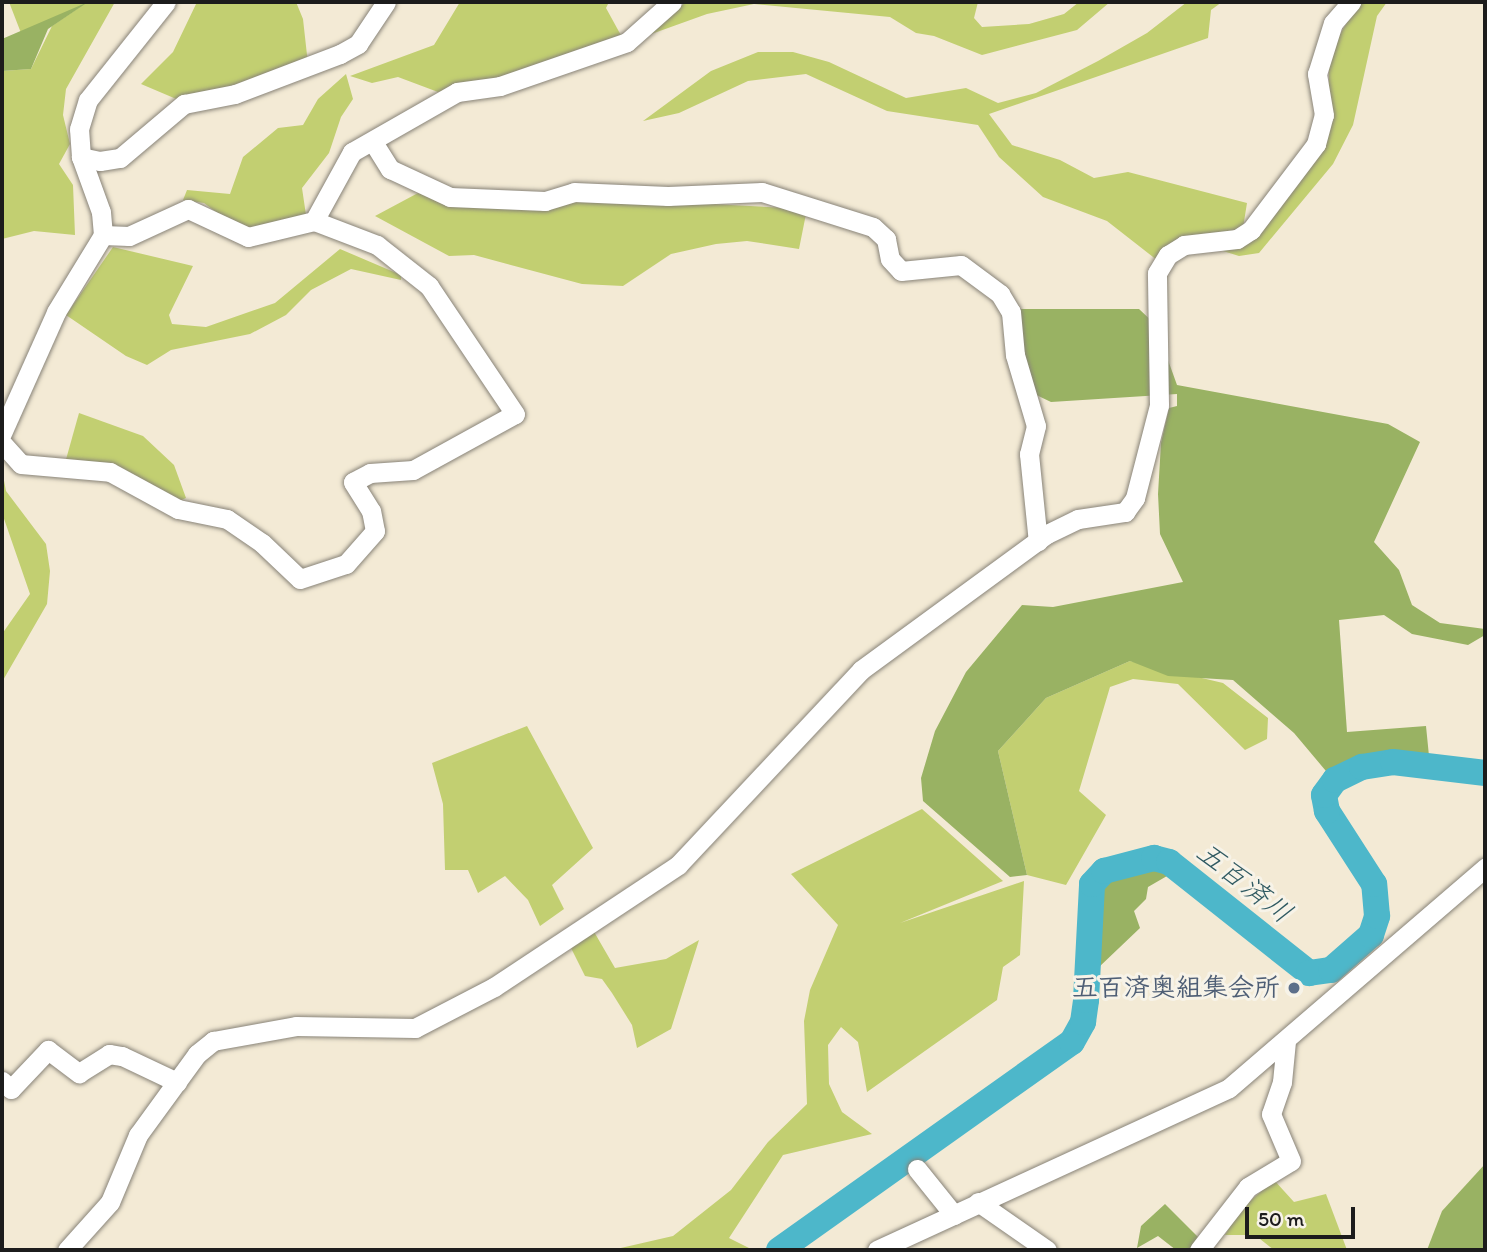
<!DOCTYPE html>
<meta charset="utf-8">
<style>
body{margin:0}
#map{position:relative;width:1487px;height:1252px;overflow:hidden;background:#f3ead5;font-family:Itim,"Klee One",sans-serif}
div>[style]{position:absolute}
.green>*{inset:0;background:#c2cf71}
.forest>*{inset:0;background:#99b263}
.river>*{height:26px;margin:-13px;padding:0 13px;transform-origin:13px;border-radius:13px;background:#4db7ca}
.roads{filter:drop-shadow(0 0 2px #888378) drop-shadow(0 0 2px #888378)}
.minor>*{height:19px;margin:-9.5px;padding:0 9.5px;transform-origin:9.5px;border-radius:9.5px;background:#fff}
.dots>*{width:19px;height:19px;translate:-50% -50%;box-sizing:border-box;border:4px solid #f7f3e8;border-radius:50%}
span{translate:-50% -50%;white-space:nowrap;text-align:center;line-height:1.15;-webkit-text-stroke:6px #f7f3e8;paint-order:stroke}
.service-label{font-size:26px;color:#4e5e75;font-weight:700}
.right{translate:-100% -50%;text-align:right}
.water-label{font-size:28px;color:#305a62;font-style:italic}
.frame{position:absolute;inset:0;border:4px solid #1c1c1c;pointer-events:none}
.scale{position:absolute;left:1245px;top:1207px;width:110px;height:32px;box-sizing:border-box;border:4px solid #1c1c1c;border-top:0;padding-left:9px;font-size:21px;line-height:24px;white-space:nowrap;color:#1c1c1c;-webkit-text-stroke:5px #f7f3e8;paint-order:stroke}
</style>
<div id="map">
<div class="green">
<div style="clip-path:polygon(9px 2px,115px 2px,66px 89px,63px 115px,70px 144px,59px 164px,73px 185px,75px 235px,34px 231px,2px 239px,2px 71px,31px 69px,52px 26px,80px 7px,21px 33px)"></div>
<div style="clip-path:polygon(197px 2px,296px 2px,303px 19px,308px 64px,181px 101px,141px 84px,173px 52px)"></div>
<div style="clip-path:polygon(460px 2px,609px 2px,606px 8px,623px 39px,535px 73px,438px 92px,398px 77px,372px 83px,350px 76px,434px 45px)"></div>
<div style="clip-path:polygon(686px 2px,978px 2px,974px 18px,982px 27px,1029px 24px,1064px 14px,1079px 2px,1110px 2px,1077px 30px,982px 55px,934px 36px,916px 33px,890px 17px,754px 4px,707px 14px,643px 37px)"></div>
<div style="clip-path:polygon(1187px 2px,1222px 2px,1211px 10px,1208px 38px,989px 114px,1012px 145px,1060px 160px,1094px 178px,1128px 172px,1247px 203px,1242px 234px,1185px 242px,1162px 264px,1107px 221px,1043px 197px,999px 157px,978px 125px,887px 111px,806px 74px,748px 81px,679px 113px,643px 121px,711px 71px,758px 52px,793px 52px,829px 62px,906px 98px,966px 88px,998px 103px,1036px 93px,1098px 61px,1147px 33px)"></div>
<div style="clip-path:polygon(1359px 2px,1387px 2px,1377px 16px,1353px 125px,1333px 164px,1259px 253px,1239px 256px,1207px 246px,1267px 223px,1321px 151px,1329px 122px,1329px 53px)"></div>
<div style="clip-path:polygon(346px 74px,353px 99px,341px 117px,329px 153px,302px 188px,306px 215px,255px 227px,236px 227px,204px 203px,183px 200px,187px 190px,230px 194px,243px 157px,278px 128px,303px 125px,318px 99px)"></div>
<div style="clip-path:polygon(418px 193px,455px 203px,577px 197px,807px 209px,799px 249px,747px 241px,716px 244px,671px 254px,623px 286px,582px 284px,474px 255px,449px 256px,375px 216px)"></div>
<div style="clip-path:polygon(113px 247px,193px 266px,169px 315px,172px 324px,206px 327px,275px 303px,340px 249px,401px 275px,401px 280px,351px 269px,311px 290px,286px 315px,250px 334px,171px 350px,147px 365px,126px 356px,66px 315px)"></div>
<div style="clip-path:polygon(79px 413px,143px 436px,174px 465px,186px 498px,177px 502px,65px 463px)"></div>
<div style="clip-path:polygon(2px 470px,6px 491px,46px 544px,50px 571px,47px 604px,2px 682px,2px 634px,30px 594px,2px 513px)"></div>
<div style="clip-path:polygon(1130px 661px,1223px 683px,1268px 718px,1267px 739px,1245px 750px,1178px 684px,1133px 679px,1110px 687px,1079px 791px,1106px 815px,1066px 885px,1027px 875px,998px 751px,1046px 698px)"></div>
<div style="clip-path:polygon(527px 726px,593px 848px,552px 885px,564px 909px,540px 926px,528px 900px,505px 876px,478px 893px,468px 870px,445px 870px,443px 804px,432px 763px)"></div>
<div style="clip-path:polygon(922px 809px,1003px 881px,900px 923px,1024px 881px,1020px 955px,1003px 967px,997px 1000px,867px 1092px,858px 1042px,841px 1027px,828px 1045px,829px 1084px,842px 1112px,872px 1134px,783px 1155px,729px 1238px,753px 1250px,612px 1250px,673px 1236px,731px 1190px,768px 1142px,807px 1104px,804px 1021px,810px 990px,838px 925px,791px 874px)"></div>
<div style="clip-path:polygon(593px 930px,615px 968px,666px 959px,699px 940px,671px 1029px,637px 1048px,632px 1025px,612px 993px,602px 979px,585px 976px,570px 946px)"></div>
<div style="clip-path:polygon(1274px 1180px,1294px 1202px,1326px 1194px,1347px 1250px,1274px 1250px,1255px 1235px,1225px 1235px,1240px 1210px)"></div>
</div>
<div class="forest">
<div style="clip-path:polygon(88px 2px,48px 29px,31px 69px,2px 71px,2px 39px)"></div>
<div style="clip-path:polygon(1013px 309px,1139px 309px,1155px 324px,1177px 385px,1388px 424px,1420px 442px,1374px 542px,1399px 570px,1412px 605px,1440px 623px,1485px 629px,1485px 635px,1468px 645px,1412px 634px,1384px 615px,1339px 620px,1347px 732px,1426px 726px,1429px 756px,1372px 758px,1331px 777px,1294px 733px,1233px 680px,1168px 676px,1130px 661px,1046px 698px,998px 751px,1027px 875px,1010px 877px,923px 801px,921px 778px,935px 731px,966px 672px,1022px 605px,1053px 607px,1183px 582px,1160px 534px,1158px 494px,1161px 443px,1169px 408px,1177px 406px,1177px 394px,1051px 402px,1030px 392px)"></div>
<div style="clip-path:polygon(1143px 866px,1161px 866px,1167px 876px,1148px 887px,1146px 899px,1134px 911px,1140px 928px,1098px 968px,1091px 941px,1097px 890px,1104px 879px)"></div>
<div style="clip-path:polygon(1485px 1164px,1485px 1250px,1427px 1250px,1442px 1211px)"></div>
<div style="clip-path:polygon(1165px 1204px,1198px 1237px,1192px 1250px,1176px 1250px,1158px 1236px,1137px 1248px,1141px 1226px)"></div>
</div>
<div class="river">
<div style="left:779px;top:1250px;width:359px;rotate:-35.4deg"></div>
<div style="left:1072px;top:1042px;width:23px;rotate:-61deg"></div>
<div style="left:1083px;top:1022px;width:22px;rotate:-82deg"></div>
<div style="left:1086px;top:1000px;width:116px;rotate:-87deg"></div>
<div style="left:1092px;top:884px;width:18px;rotate:-47deg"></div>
<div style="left:1104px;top:871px;width:52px;rotate:-14.6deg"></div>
<div style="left:1154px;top:858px;width:16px;rotate:15deg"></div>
<div style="left:1169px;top:862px;width:179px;rotate:38.4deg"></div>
<div style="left:1309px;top:973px;width:22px;rotate:-8deg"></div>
<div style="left:1331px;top:970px;width:53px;rotate:-41.2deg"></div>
<div style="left:1371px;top:935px;width:20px;rotate:-72deg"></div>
<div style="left:1377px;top:916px;width:32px;rotate:-95deg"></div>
<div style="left:1374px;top:884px;width:87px;rotate:-122.8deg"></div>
<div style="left:1327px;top:811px;width:16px;rotate:-101deg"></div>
<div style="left:1324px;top:795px;width:19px;rotate:-54deg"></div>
<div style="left:1335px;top:780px;width:30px;rotate:-26deg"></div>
<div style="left:1362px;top:767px;width:31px;rotate:-9deg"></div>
<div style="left:1393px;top:762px;width:93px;rotate:6.8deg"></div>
</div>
<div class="roads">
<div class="minor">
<div style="left:373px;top:142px;width:32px;rotate:58deg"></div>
<div style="left:390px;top:169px;width:66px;rotate:25deg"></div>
<div style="left:450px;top:197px;width:95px;rotate:2.4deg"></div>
<div style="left:545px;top:201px;width:30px;rotate:-17deg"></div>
<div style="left:574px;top:192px;width:94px;rotate:2.4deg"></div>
<div style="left:668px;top:196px;width:94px;rotate:-2.4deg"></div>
<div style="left:762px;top:192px;width:116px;rotate:17.5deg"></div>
<div style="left:873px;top:227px;width:18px;rotate:43deg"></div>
<div style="left:886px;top:239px;width:20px;rotate:79deg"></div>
<div style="left:890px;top:259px;width:16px;rotate:47deg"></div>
<div style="left:901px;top:271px;width:60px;rotate:-5.7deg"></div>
<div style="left:961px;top:265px;width:49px;rotate:36.6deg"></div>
<div style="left:1000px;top:294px;width:21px;rotate:59deg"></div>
<div style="left:1011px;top:312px;width:43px;rotate:84.7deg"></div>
<div style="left:1015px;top:355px;width:74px;rotate:73.5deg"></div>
<div style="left:1036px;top:426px;width:29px;rotate:104deg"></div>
<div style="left:1029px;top:454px;width:88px;rotate:84.2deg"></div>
<div style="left:81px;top:157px;width:19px;rotate:12deg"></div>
<div style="left:100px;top:161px;width:20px;rotate:-9deg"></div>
<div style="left:120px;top:158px;width:84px;rotate:-40.2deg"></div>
<div style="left:184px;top:104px;width:52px;rotate:-11.1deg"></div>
<div style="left:235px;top:94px;width:112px;rotate:-20.9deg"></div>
<div style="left:340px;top:54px;width:21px;rotate:-29deg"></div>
<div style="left:358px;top:44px;width:50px;rotate:-56.3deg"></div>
<div style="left:103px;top:235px;width:26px;rotate:2deg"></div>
<div style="left:129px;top:236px;width:65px;rotate:-24.6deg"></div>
<div style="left:188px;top:209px;width:66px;rotate:25deg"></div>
<div style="left:248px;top:237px;width:68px;rotate:-13.6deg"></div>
<div style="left:314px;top:221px;width:79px;rotate:-61.2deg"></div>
<div style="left:352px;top:152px;width:121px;rotate:-29.7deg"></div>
<div style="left:457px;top:92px;width:43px;rotate:-7.9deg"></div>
<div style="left:500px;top:86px;width:134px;rotate:-19.1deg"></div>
<div style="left:627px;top:42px;width:60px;rotate:-41.6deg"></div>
<div style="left:2px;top:433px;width:133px;rotate:-65.9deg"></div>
<div style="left:56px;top:312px;width:90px;rotate:-58.6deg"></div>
<div style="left:103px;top:235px;width:23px;rotate:-95deg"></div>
<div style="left:101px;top:212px;width:59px;rotate:-110deg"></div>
<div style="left:81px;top:157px;width:28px;rotate:-94deg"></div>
<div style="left:79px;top:129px;width:30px;rotate:-73deg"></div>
<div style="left:88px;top:100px;width:125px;rotate:-51.5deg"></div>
<div style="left:2px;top:443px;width:28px;rotate:48deg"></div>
<div style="left:21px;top:464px;width:89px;rotate:5.1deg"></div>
<div style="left:110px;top:472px;width:77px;rotate:28.6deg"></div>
<div style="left:178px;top:509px;width:50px;rotate:11.5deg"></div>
<div style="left:227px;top:519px;width:42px;rotate:34.4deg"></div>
<div style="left:262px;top:543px;width:52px;rotate:43.5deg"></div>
<div style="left:300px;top:579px;width:48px;rotate:-18.1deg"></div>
<div style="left:346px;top:564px;width:44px;rotate:-48.7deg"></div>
<div style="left:375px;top:531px;width:20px;rotate:-101deg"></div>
<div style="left:371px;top:511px;width:34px;rotate:-122deg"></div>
<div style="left:353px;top:482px;width:19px;rotate:-28deg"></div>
<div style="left:370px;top:473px;width:43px;rotate:-4deg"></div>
<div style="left:413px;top:470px;width:116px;rotate:-28.8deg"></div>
<div style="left:515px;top:414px;width:154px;rotate:-123.9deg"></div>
<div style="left:429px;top:286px;width:66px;rotate:-141.7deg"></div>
<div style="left:377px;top:245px;width:67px;rotate:-159.1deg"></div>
<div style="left:2px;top:1081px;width:12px;rotate:42deg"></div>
<div style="left:11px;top:1089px;width:54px;rotate:-46.5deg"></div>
<div style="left:48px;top:1050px;width:39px;rotate:37deg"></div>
<div style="left:79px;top:1073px;width:36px;rotate:-32deg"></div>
<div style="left:109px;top:1054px;width:13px;rotate:9deg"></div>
<div style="left:122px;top:1056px;width:61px;rotate:25.3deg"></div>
<div style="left:917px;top:1169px;width:59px;rotate:51.2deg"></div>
<div style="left:978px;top:1202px;width:84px;rotate:34.8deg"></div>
<div style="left:67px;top:1250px;width:64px;rotate:-48.1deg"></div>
<div style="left:110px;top:1202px;width:73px;rotate:-67.3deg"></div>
<div style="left:138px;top:1135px;width:100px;rotate:-53.9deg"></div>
<div style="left:197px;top:1054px;width:21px;rotate:-39deg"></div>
<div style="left:213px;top:1041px;width:84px;rotate:-10.2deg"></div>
<div style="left:296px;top:1026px;width:119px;rotate:1deg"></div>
<div style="left:415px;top:1028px;width:89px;rotate:-27.4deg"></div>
<div style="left:494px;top:987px;width:221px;rotate:-33.5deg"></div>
<div style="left:678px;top:865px;width:267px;rotate:-46.8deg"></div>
<div style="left:861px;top:670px;width:230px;rotate:-36.2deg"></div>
<div style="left:1047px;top:534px;width:34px;rotate:-26deg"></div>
<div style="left:1078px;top:519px;width:48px;rotate:-8.5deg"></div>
<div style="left:1125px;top:512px;width:17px;rotate:-54deg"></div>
<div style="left:1135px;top:498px;width:96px;rotate:-75.5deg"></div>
<div style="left:1159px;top:405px;width:132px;rotate:-90.9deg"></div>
<div style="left:1157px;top:273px;width:21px;rotate:-59deg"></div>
<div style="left:1168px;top:255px;width:19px;rotate:-32deg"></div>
<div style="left:1184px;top:245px;width:53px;rotate:-6.5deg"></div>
<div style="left:1237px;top:239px;width:17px;rotate:-33deg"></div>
<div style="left:1251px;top:230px;width:108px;rotate:-52.9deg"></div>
<div style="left:1316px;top:144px;width:30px;rotate:-75deg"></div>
<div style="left:1324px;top:115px;width:42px;rotate:-99.7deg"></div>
<div style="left:1317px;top:74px;width:53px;rotate:-72.6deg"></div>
<div style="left:1333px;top:23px;width:28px;rotate:-49deg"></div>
<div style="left:877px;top:1250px;width:387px;rotate:-24.7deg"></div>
<div style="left:1229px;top:1088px;width:338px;rotate:-40.7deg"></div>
<div style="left:1199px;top:1250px;width:80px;rotate:-52.1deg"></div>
<div style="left:1248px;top:1187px;width:50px;rotate:-31.2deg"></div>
<div style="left:1291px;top:1161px;width:51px;rotate:-113.1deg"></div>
<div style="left:1271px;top:1114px;width:34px;rotate:-71deg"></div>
<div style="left:1282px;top:1082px;width:41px;rotate:-84.4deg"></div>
</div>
</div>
<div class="dots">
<div style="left:1294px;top:988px;background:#5c6f8a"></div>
</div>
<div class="service-label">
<span class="right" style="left:1280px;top:988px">五百済奥組集会所</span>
</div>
<div class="water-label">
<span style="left:1245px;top:882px;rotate:38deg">五百済川</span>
</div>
<div class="frame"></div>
<div class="scale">50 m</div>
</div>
